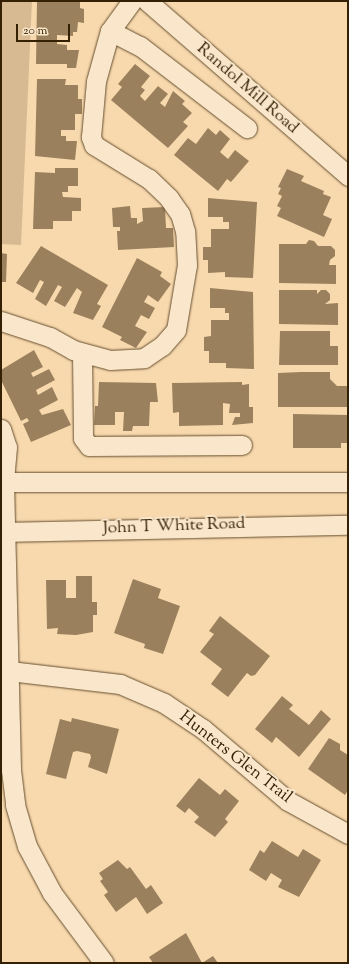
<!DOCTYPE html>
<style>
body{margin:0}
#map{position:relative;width:349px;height:964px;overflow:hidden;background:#f8d9ae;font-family:"Sorts Mill Goudy",serif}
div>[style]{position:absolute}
.green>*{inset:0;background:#d7ba91}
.building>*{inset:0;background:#9a805c}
.roads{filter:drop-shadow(0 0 1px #654e2e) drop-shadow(0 0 1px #654e2e)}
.minor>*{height:19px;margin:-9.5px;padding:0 9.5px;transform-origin:9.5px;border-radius:9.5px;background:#fae6ca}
span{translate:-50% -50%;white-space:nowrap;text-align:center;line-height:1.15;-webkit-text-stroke:4px #fae6ca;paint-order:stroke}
.street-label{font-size:17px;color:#342003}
.frame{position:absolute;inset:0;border:2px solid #342003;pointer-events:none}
.scale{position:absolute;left:16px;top:24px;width:54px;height:18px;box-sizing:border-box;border:2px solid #342003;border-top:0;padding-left:5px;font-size:12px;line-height:14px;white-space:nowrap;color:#342003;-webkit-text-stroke:3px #fae6ca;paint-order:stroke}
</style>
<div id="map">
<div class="green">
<div style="clip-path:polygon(1px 1px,32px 1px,21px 245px,1px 244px)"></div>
</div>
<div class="building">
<div style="clip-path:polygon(37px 1px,80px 1px,80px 8px,84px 9px,84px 23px,78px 22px,77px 32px,73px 32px,73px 36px,57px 35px,57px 44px,67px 45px,67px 50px,79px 50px,76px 68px,67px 68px,67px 64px,36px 64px)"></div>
<div style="clip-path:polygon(135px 64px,150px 76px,141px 87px,145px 90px,140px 96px,145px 101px,158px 86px,168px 94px,160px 103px,165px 107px,173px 91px,185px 101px,182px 104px,192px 113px,183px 122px,188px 126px,168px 148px,111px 100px,122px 87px,118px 84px)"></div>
<div style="clip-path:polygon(37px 79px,66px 79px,65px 85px,78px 85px,78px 99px,82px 99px,82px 114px,75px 114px,75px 130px,61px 130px,61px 136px,66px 136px,66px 141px,77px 141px,75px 160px,35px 156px)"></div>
<div style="clip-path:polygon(208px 128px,216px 135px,220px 130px,230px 139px,220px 152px,228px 159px,235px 150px,249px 161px,231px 182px,227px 179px,218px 191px,174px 155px,188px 138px,196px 144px)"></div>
<div style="clip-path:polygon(55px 168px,78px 168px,78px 186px,68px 186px,68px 192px,62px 192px,63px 197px,81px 198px,81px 211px,72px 211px,72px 221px,53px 221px,53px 229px,33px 229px,35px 172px,55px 173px)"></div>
<div style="clip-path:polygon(287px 169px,304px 176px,301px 181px,324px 191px,323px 194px,331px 197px,323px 215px,332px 219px,324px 237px,277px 216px,281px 208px,277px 206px,282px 196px,278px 194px,281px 188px,278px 187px)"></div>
<div style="clip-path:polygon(208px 198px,257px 202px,253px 278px,225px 277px,225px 272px,208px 273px,208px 260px,203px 260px,203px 247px,211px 247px,211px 229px,229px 229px,229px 222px,223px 222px,223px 217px,208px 217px)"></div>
<div style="clip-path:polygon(130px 206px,131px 218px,137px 218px,137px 224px,143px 221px,142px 208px,165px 207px,166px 228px,173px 228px,174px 247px,118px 250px,117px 231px,120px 231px,120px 227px,113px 227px,112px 208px)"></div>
<div style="clip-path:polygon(309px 240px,314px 241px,318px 246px,331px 246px,335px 250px,335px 256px,330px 260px,329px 265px,336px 265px,336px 284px,279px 283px,279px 244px,306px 244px)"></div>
<div style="clip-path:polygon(41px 246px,108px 285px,97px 304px,101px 306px,93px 320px,73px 313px,82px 292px,77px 288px,65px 307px,54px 301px,62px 287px,58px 285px,46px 306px,35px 299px,44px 282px,40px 280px,33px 293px,16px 283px)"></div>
<div style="clip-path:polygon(1px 253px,7px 254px,6px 282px,1px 282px)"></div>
<div style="clip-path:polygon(137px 258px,162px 272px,160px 276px,171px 284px,158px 302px,148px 295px,144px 302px,155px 308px,149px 319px,141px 315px,135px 326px,147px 332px,136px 348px,120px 340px,122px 337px,102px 327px)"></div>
<div style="clip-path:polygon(210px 288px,253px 292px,254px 369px,226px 368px,226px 363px,209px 363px,209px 351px,204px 351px,204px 337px,211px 336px,211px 320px,229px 320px,229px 313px,225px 313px,225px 308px,210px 308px)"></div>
<div style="clip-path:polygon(279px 290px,317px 290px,317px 294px,321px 290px,326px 290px,330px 294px,330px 300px,325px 304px,338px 303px,338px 325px,279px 324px)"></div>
<div style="clip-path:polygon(280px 331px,330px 331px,330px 346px,338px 346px,338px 365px,279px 365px)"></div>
<div style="clip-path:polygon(34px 350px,43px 367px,31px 373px,33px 377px,49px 369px,55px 380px,36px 390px,38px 395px,52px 387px,58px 400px,39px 410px,42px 415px,63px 409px,71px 425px,31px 442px,23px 424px,29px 421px,27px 418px,21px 421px,1px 380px,1px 370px)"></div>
<div style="clip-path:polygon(301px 372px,330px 372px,330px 379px,337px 386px,347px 386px,347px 407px,278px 407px,278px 373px)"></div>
<div style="clip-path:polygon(99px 382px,156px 383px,158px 402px,150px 402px,149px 426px,133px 426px,132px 431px,123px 431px,124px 412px,115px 412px,115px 425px,94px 425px,95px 406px,98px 406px)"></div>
<div style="clip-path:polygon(242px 382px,242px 385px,249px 384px,249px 407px,253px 407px,253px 423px,232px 425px,235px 417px,240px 417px,240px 413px,229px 413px,230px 404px,223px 403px,223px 425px,179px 426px,179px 412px,173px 413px,172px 383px)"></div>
<div style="clip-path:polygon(293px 414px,348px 415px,348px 443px,341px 443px,341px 448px,293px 448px)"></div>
<div style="clip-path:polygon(76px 576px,92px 576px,92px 602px,97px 602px,97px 615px,93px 615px,93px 632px,76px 635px,57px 634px,58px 628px,47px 629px,46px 580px,66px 580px,66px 598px,76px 598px)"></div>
<div style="clip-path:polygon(133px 579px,161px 589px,158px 598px,180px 606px,163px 654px,144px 648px,145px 644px,114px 633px)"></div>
<div style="clip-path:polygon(220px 616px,270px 656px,255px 675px,251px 676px,247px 673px,228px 697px,211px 684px,222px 669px,200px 652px,214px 634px,209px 631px)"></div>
<div style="clip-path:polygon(282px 696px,293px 705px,289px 709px,309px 725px,321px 710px,331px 719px,299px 757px,276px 737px,272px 743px,255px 729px)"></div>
<div style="clip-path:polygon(72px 718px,119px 729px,107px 774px,88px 767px,91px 757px,90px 754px,77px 751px,73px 752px,66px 779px,46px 774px,60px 719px,71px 722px)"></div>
<div style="clip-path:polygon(329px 738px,340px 744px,340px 750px,348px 755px,348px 790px,345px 795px,308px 769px)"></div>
<div style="clip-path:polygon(199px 778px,220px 795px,225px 789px,239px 801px,225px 819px,228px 822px,215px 837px,194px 822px,199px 817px,189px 808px,185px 813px,176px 806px)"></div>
<div style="clip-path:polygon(272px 841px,298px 857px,303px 849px,321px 860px,299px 897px,278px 887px,282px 880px,271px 873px,266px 881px,249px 870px,260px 850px,264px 853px)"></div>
<div style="clip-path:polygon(118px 860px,127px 869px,130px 867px,146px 889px,151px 885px,163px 903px,147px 914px,136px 897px,116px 912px,104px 895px,108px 892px,100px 881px,103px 879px,99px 873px)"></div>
<div style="clip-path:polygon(186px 933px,202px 963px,213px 956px,218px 963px,153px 963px,149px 957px)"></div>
</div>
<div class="roads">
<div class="minor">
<div style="left:147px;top:1px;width:267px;rotate:41deg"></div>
<div style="left:110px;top:31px;width:34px;rotate:27deg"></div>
<div style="left:140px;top:46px;width:135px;rotate:37.5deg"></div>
<div style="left:1px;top:321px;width:52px;rotate:18.1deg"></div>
<div style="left:50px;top:337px;width:26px;rotate:29deg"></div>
<div style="left:73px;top:350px;width:38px;rotate:15deg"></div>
<div style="left:110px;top:360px;width:34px;rotate:-3deg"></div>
<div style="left:144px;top:358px;width:22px;rotate:-34deg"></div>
<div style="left:162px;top:346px;width:21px;rotate:-49deg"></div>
<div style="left:176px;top:330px;width:66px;rotate:-80.4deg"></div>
<div style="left:187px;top:265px;width:34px;rotate:-93deg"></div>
<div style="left:185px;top:231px;width:18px;rotate:-106deg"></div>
<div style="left:180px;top:214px;width:19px;rotate:-125deg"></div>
<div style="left:169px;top:198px;width:28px;rotate:-136deg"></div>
<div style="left:149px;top:179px;width:65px;rotate:-148.3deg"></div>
<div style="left:94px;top:145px;width:9px;rotate:-111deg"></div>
<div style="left:91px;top:137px;width:56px;rotate:-84.9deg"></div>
<div style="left:96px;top:81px;width:52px;rotate:-74.4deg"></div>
<div style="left:110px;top:31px;width:37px;rotate:-54deg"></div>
<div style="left:82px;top:353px;width:85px;rotate:89.3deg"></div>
<div style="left:83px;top:438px;width:10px;rotate:53deg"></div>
<div style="left:89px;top:446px;width:153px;rotate:-0.4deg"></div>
<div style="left:1px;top:429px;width:19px;rotate:72deg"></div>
<div style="left:7px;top:447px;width:35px;rotate:95deg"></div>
<div style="left:4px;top:482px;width:288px;rotate:88.6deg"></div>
<div style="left:11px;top:770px;width:35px;rotate:83deg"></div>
<div style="left:15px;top:805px;width:43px;rotate:73.7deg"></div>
<div style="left:27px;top:846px;width:53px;rotate:62deg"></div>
<div style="left:52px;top:893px;width:87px;rotate:53.4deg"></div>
<div style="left:1px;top:482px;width:347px"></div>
<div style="left:1px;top:532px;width:347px;rotate:-1.2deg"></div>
<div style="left:1px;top:670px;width:120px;rotate:6.7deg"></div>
<div style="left:120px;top:684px;width:48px;rotate:23.4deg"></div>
<div style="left:164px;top:703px;width:47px;rotate:33.7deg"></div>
<div style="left:203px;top:729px;width:111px;rotate:40.3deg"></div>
<div style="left:288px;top:801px;width:68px;rotate:28.8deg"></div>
</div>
</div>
<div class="street-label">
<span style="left:247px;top:89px;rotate:41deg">Randol Mill Road</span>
<span style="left:174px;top:527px;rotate:-2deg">John T White Road</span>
<span style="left:235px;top:758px;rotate:38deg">Hunters Glen Trail</span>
</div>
<div class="frame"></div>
<div class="scale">20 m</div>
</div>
